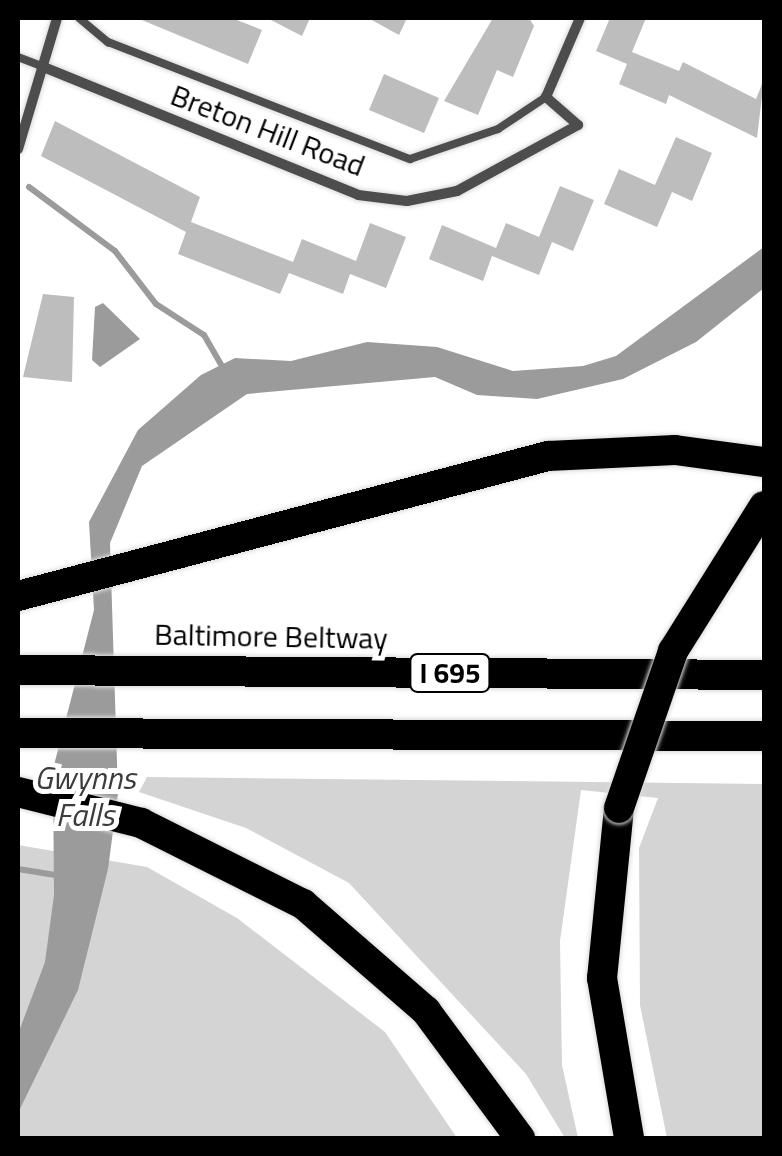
<!DOCTYPE html>
<style>
body{margin:0}
#map{position:relative;width:782px;height:1156px;overflow:hidden;background:#fff;font-family:"Titillium Web",sans-serif}
div>[style]{position:absolute}
.green>*{inset:0;background:#d4d4d4}
.water>*{inset:0;background:#9b9b9b}
.stream>*{height:6px;margin:-3px;padding:0 3px;transform-origin:3px;border-radius:3px;background:#9b9b9b}
.building>*{inset:0;background:#bdbdbd}
.roads{filter:drop-shadow(0 0 2px #dbdbdb) drop-shadow(0 0 2px #dbdbdb)}
.service>*{height:8px;margin:-4px;padding:0 4px;transform-origin:4px;border-radius:4px;background:#4d4d4d}
.minor>*{height:10px;margin:-5px;padding:0 5px;transform-origin:5px;border-radius:5px;background:#4d4d4d}
.motorway>*{height:30px;margin:-15px;padding:0 15px;transform-origin:15px;border-radius:15px;background:#000}
.bridges{filter:drop-shadow(0 0 2px #dbdbdb) drop-shadow(0 0 2px #dbdbdb)}
.motorway-bridge>*{height:30px;margin:-15px;padding:0 15px;transform-origin:15px;border-radius:15px;background:#000}
span{translate:-50% -50%;white-space:nowrap;text-align:center;line-height:1.15;-webkit-text-stroke:10px #fff;paint-order:stroke}
.shield-label span{padding:2px 8px;background:#fff;border:2px solid;border-radius:8px;-webkit-text-stroke-width:0}
.shield-label{font-size:28px;color:#000;font-weight:700}
.street-label{font-size:30px;color:#000}
.water-label{font-size:32px;color:#3c3c3c;font-style:italic}
.frame{position:absolute;inset:0;border:20px solid #000;pointer-events:none}
</style>
<div id="map">
<div class="green">
<div style="clip-path:polygon(147px 777px,764px 784px,764px 1138px,667px 1138px,640px 1005px,639px 848px,658px 798px,581px 790px,560px 941px,562px 1065px,578px 1138px,565px 1138px,526px 1074px,349px 883px,246px 828px,139px 792px)"></div>
<div style="clip-path:polygon(18px 845px,147px 867px,237px 918px,385px 1032px,457px 1138px,18px 1138px)"></div>
</div>
<div class="water">
<div style="clip-path:polygon(764px 247px,764px 288px,696px 342px,623px 379px,537px 399px,477px 395px,435px 377px,247px 394px,142px 466px,110px 543px,118px 793px,108px 869px,78px 990px,18px 1113px,18px 1034px,45px 962px,54px 895px,53px 769px,94px 610px,89px 522px,138px 430px,201px 375px,235px 358px,291px 361px,367px 342px,437px 347px,513px 371px,583px 366px,616px 356px)"></div>
<div style="clip-path:polygon(103px 303px,140px 339px,100px 367px,92px 360px,95px 307px)"></div>
</div>
<div class="stream">
<div style="left:29px;top:187px;width:107px;rotate:36.7deg"></div>
<div style="left:115px;top:251px;width:67px;rotate:52.3deg"></div>
<div style="left:156px;top:304px;width:57px;rotate:32.9deg"></div>
<div style="left:204px;top:335px;width:39px;rotate:60deg"></div>
<div style="left:18px;top:869px;width:44px;rotate:9.2deg"></div>
</div>
<div class="building">
<div style="clip-path:polygon(137px 18px,232px 18px,262px 30px,248px 64px)"></div>
<div style="clip-path:polygon(267px 18px,310px 18px,302px 36px)"></div>
<div style="clip-path:polygon(368px 18px,407px 18px,399px 35px)"></div>
<div style="clip-path:polygon(493px 18px,529px 18px,534px 26px,513px 77px,497px 70px,478px 115px,444px 101px)"></div>
<div style="clip-path:polygon(610px 18px,646px 18px,632px 52px,679px 71px,683px 62px,756px 99px,764px 79px,757px 138px,669px 95px,666px 104px,619px 84px,627px 64px,596px 51px)"></div>
<div style="clip-path:polygon(384px 74px,439px 98px,424px 133px,369px 110px)"></div>
<div style="clip-path:polygon(55px 121px,200px 197px,191px 222px,293px 262px,302px 239px,356px 261px,370px 223px,406px 237px,386px 288px,350px 274px,343px 294px,289px 273px,280px 294px,178px 254px,186px 232px,41px 156px)"></div>
<div style="clip-path:polygon(676px 137px,712px 153px,692px 201px,672px 192px,657px 227px,604px 204px,619px 169px,655px 185px)"></div>
<div style="clip-path:polygon(560px 186px,594px 200px,573px 251px,552px 242px,539px 275px,492px 256px,483px 281px,429px 259px,442px 225px,496px 248px,506px 223px,539px 237px)"></div>
<div style="clip-path:polygon(43px 294px,74px 297px,72px 382px,23px 377px)"></div>
</div>
<div class="roads">
<div class="service">
<div style="left:79px;top:18px;width:38px;rotate:40deg"></div>
<div style="left:108px;top:42px;width:324px;rotate:21.2deg"></div>
<div style="left:410px;top:159px;width:93px;rotate:-18.8deg"></div>
<div style="left:498px;top:129px;width:58px;rotate:-33.7deg"></div>
<div style="left:18px;top:57px;width:25px;rotate:21deg"></div>
</div>
<div class="minor">
<div style="left:41px;top:66px;width:342px;rotate:22.1deg"></div>
<div style="left:358px;top:195px;width:49px;rotate:7deg"></div>
<div style="left:407px;top:201px;width:51px;rotate:-11.3deg"></div>
<div style="left:457px;top:191px;width:138px;rotate:-28.6deg"></div>
<div style="left:578px;top:125px;width:43px;rotate:-138.8deg"></div>
<div style="left:546px;top:97px;width:86px;rotate:-66.7deg"></div>
<div style="left:18px;top:149px;width:137px;rotate:-73.4deg"></div>
</div>
<div class="motorway">
<div style="left:18px;top:596px;width:548px;rotate:-14.8deg"></div>
<div style="left:548px;top:456px;width:127px;rotate:-2.7deg"></div>
<div style="left:675px;top:450px;width:90px;rotate:7.7deg"></div>
<div style="left:18px;top:670px;width:746px;rotate:0.38deg"></div>
<div style="left:18px;top:733px;width:746px;rotate:0.23deg"></div>
<div style="left:18px;top:792px;width:127px;rotate:14.1deg"></div>
<div style="left:141px;top:823px;width:181px;rotate:26.6deg"></div>
<div style="left:303px;top:904px;width:163px;rotate:41deg"></div>
<div style="left:426px;top:1011px;width:158px;rotate:53.5deg"></div>
<div style="left:619px;top:808px;width:171px;rotate:95.7deg"></div>
<div style="left:602px;top:978px;width:162px;rotate:80.4deg"></div>
</div>
</div>
<div class="bridges">
<div class="motorway-bridge">
<div style="left:619px;top:808px;width:166px;rotate:-71deg"></div>
<div style="left:673px;top:651px;width:171px;rotate:-57.9deg"></div>
</div>
</div>
<div class="shield-label">
<span style="left:450px;top:673px">I 695</span>
</div>
<div class="street-label">
<span style="left:268px;top:130px;rotate:21deg">Breton Hill Road</span>
<span style="left:271px;top:636px;rotate:1deg">Baltimore Beltway</span>
</div>
<div class="water-label">
<span style="left:85px;top:796px">Gwynns<br>Falls</span>
</div>
<div class="frame"></div>
</div>
